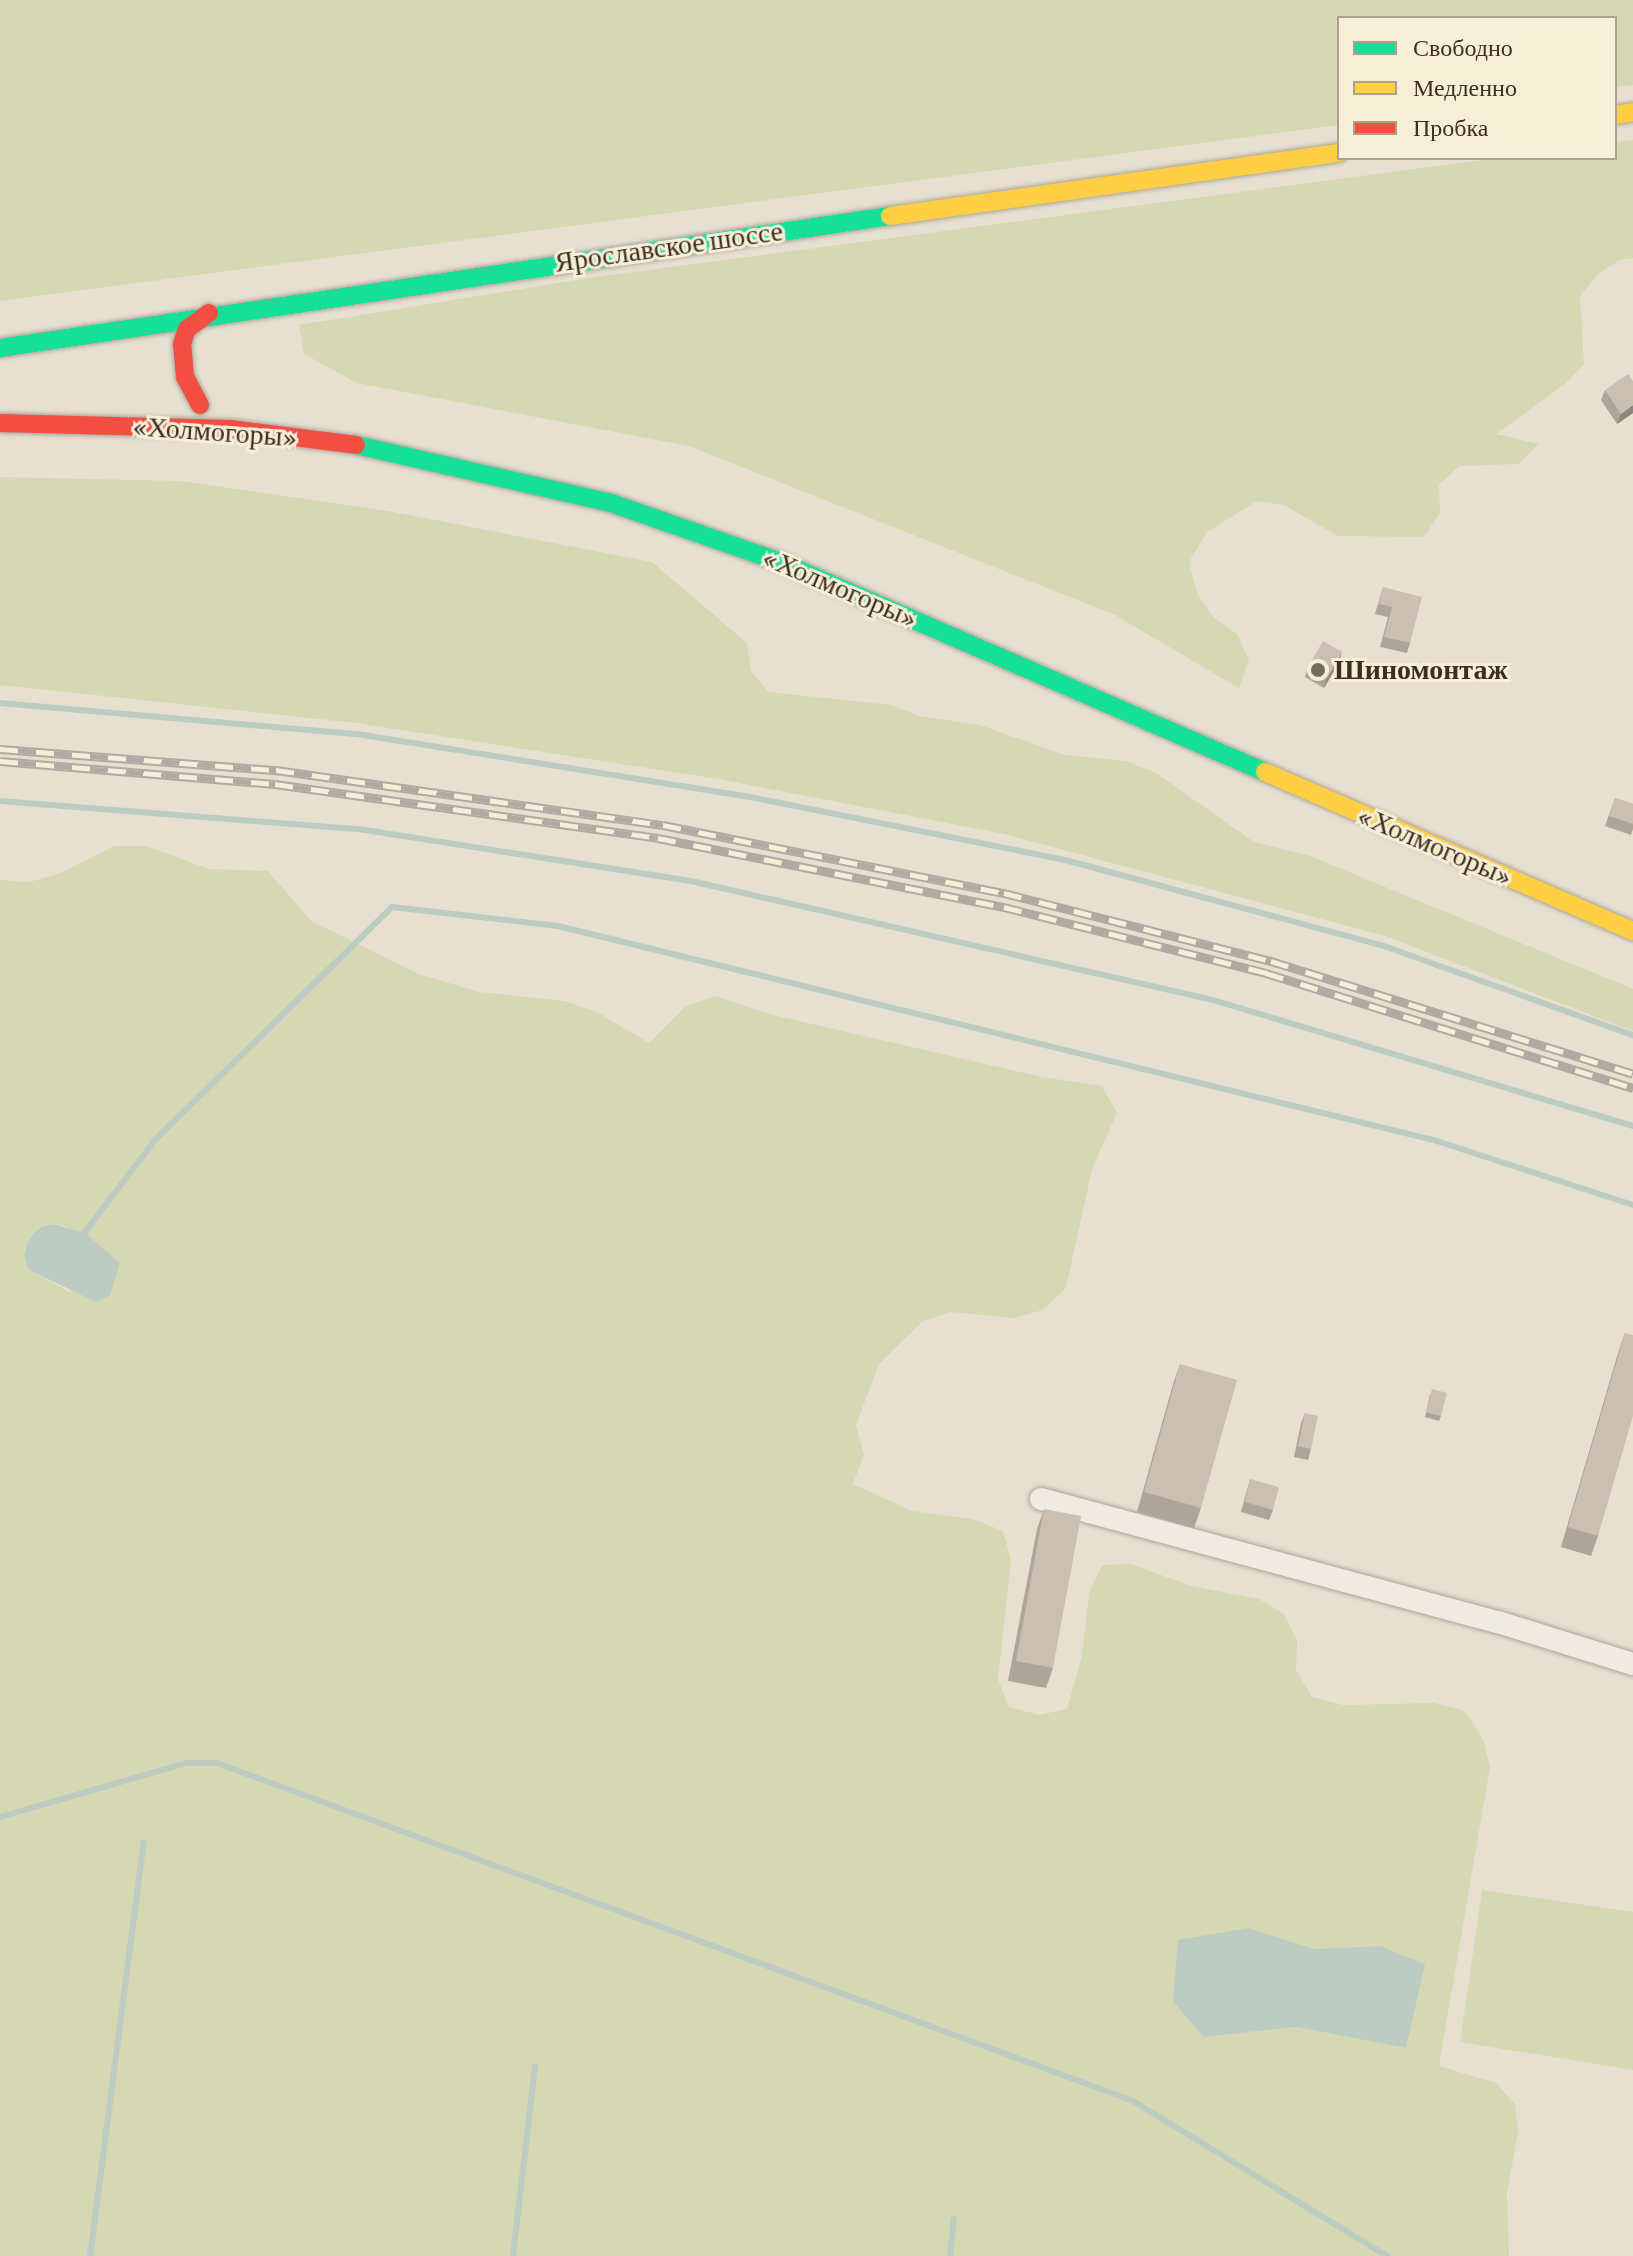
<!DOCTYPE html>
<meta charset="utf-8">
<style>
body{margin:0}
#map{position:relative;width:1633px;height:2256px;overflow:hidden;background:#e7e0d1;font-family:"Crimson Pro",serif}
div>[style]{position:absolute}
.green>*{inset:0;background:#d6d7b3}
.water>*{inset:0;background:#bcccc2}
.stream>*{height:6px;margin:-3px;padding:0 3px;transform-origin:3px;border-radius:3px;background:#bcccc2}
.roads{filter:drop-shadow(0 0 2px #ada599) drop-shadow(0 0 2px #ada599)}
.street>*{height:22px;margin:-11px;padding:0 11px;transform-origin:11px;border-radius:11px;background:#efebe3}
.fast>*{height:18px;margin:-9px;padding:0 9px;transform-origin:9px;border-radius:9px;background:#16e098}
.slow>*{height:18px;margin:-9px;padding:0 9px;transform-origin:9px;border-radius:9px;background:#ffcf43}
.jam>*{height:18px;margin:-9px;padding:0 9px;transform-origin:9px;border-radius:9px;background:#f24e42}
.rail>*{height:9px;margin-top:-4.5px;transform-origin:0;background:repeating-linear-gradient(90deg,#f7eed8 0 18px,#afaaa2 0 36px);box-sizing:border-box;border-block:2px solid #afaaa2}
.wall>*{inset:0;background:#afa499}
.shaded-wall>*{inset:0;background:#8e867d}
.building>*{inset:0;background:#cbbfb2}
.dots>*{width:22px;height:22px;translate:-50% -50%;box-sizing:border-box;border:4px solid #f7eed8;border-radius:50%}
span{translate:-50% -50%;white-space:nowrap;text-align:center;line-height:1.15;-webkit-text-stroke:6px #f7eed8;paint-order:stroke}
.street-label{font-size:28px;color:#3d2e20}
.poi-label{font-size:28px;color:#3d2e20;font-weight:700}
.left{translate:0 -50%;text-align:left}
.legend{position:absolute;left:1337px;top:16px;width:280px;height:144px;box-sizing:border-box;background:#f7eed8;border:2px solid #ada18e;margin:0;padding:10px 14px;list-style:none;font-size:24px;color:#3d2e20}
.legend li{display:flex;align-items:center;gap:16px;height:40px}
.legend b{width:40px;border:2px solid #ada18e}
</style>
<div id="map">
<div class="green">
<div style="clip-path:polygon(0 0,1633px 0,1633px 85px,1615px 87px,1615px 18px,1339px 18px,1339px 125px,0 301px)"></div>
<div style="clip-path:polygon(1633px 140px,1633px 258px,1620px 260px,1597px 275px,1580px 296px,1584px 364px,1565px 384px,1496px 434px,1539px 444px,1518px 464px,1459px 466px,1439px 485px,1440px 513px,1424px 537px,1338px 536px,1284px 505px,1257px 501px,1207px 532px,1189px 562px,1197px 593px,1213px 617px,1237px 634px,1249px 660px,1239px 688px,1115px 615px,689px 446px,357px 383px,304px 354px,299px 325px,595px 277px,1498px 158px,1615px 158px,1615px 142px)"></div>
<div style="clip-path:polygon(0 477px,181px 481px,388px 511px,652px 562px,747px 643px,751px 671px,769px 692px,891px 705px,919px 716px,980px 725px,1065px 755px,1126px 761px,1156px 773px,1254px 842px,1310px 856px,1633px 989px,1633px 1031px,1385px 936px,1004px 834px,718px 779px,356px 723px,0 685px)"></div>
<div style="clip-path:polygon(evenodd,114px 846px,146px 846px,209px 869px,268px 871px,311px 921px,419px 974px,479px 992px,565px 1001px,597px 1012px,649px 1043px,686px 1006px,715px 996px,773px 1015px,1042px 1077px,1102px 1086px,1117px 1113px,1092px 1169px,1066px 1288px,1043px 1310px,1014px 1318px,951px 1312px,923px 1321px,879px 1364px,856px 1425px,864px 1455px,853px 1484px,912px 1511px,973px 1519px,1003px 1531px,1011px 1560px,998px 1679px,1009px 1707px,1039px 1715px,1067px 1709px,1082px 1656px,1089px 1593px,1102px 1565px,1131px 1564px,1191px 1586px,1259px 1599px,1284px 1614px,1297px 1640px,1296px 1670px,1312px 1697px,1343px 1705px,1435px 1703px,1465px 1711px,1483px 1739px,1490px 1767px,1439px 2066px,1496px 2083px,1515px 2104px,1518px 2132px,1507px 2193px,1509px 2256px,0 2256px,0 880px,29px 882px,58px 874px,114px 846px,52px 1224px,68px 1227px,70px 1292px,29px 1270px,24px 1256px,39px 1227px,52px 1224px,114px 846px,1249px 1928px,1314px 1949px,1380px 1946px,1406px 2048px,1296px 2027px,1204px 2037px,1173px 2002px,1249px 1928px)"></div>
<div style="clip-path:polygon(1482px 1890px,1633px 1912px,1633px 2070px,1460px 2042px)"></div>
</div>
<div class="water">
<div style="clip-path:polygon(53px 1224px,85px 1233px,120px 1263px,110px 1295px,96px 1302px,29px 1270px,24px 1256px,28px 1241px,40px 1227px)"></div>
<div style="clip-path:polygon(1249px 1928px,1314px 1949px,1380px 1946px,1425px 1964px,1406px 2048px,1296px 2027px,1204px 2037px,1173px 2002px,1178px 1940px)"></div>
</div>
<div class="stream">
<div style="left:0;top:703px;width:364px;rotate:5deg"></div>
<div style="left:363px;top:735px;width:397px;rotate:9.1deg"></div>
<div style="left:755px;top:798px;width:320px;rotate:11.3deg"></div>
<div style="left:1069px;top:861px;width:323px;rotate:15.1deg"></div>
<div style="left:1381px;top:945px;width:268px;rotate:19.7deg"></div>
<div style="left:0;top:801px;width:366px;rotate:4.5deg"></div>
<div style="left:365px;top:830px;width:330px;rotate:8.9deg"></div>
<div style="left:691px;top:881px;width:535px;rotate:12.84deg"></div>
<div style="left:1213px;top:1000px;width:438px;rotate:16.7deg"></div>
<div style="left:81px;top:1237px;width:123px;rotate:-52.6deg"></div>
<div style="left:156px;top:1139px;width:331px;rotate:-44.5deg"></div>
<div style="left:392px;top:907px;width:167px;rotate:6.5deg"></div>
<div style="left:558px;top:926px;width:905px;rotate:13.74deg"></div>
<div style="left:1437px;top:1141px;width:206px;rotate:18.1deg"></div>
<div style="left:0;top:1817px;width:194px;rotate:-16.2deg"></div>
<div style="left:186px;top:1763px;width:31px"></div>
<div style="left:217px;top:1763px;width:976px;rotate:20.25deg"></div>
<div style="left:1133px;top:2101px;width:298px;rotate:31.4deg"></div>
<div style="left:90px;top:2256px;width:417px;rotate:-82.6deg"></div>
<div style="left:513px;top:2256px;width:191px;rotate:-83.4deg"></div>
<div style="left:950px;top:2256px;width:37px;rotate:-84deg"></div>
</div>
<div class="roads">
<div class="street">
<div style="left:1041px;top:1499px;width:473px;rotate:15.1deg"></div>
<div style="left:1498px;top:1622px;width:141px;rotate:17.3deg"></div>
</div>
<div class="fast">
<div style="left:0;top:348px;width:900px;rotate:-8.44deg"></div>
<div style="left:356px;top:445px;width:262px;rotate:12.8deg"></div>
<div style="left:611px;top:503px;width:177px;rotate:19.2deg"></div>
<div style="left:778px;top:561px;width:531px;rotate:23.43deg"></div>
</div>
<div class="slow">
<div style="left:1615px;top:115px;width:18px;rotate:-9deg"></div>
<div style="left:890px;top:216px;width:453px;rotate:-8deg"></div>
<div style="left:1265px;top:772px;width:401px;rotate:23.4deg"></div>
</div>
<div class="jam">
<div style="left:200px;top:405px;width:32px;rotate:-118deg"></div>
<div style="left:185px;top:377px;width:33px;rotate:-95deg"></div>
<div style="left:182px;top:344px;width:16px;rotate:-72deg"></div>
<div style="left:187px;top:329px;width:27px;rotate:-36deg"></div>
<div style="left:0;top:423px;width:230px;rotate:1.5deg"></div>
<div style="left:230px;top:429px;width:127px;rotate:7.2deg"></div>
</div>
</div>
<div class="rail">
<div style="left:0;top:749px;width:277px;rotate:4.4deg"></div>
<div style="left:276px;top:770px;width:391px;rotate:8.1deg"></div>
<div style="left:663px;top:825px;width:348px;rotate:11.3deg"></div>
<div style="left:1004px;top:893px;width:276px;rotate:14.3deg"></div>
<div style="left:1271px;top:961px;width:379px;rotate:17.3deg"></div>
<div style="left:0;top:761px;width:276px;rotate:4.8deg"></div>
<div style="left:275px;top:784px;width:387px;rotate:8deg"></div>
<div style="left:658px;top:838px;width:353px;rotate:11.3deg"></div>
<div style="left:1004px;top:907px;width:270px;rotate:14.1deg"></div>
<div style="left:1266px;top:973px;width:385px;rotate:17.4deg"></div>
</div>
<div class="wall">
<div style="clip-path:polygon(1605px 390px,1633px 413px,1617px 424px,1601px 400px)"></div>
<div style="clip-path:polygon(1383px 587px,1410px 643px,1407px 653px,1380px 647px,1388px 617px,1375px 614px)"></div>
<div style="clip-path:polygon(1339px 662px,1324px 688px,1305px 677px,1308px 667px)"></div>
<div style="clip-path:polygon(1615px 798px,1633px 804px,1633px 829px,1631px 835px,1605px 826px)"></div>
<div style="clip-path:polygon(1625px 1333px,1598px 1536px,1591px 1556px,1561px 1547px,1618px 1353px)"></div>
<div style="clip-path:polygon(1180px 1364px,1201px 1508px,1194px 1528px,1137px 1512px,1173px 1384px)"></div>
<div style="clip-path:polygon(1430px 1394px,1441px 1416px,1439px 1421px,1425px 1417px)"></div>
<div style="clip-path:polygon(1305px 1413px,1311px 1449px,1308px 1460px,1294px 1457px,1301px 1423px)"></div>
<div style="clip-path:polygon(1250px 1479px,1273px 1510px,1269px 1520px,1241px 1512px)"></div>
<div style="clip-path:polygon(1044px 1509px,1053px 1668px,1046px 1688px,1008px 1681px,1037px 1529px)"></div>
</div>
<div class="shaded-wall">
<div style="clip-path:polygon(1633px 405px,1633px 413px,1617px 424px,1621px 414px)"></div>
<div style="clip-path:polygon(1342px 652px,1339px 662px,1324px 688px,1327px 678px)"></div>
</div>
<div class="building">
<div style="clip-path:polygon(1628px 374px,1633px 381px,1633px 405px,1621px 414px,1605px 390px)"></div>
<div style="clip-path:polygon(1383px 587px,1422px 597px,1410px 643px,1384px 637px,1392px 607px,1379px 604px)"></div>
<div style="clip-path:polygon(1323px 641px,1342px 652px,1327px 678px,1308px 667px)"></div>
<div style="clip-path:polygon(1615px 798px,1633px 804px,1633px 824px,1609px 816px)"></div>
<div style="clip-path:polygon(1625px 1333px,1633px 1335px,1633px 1416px,1598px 1536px,1568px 1527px)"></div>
<div style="clip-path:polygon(1180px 1364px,1237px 1380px,1201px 1508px,1144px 1492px)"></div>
<div style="clip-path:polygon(1432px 1389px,1447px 1393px,1441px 1416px,1426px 1412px)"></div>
<div style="clip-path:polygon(1305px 1413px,1318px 1416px,1311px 1449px,1298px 1446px)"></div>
<div style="clip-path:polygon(1250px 1479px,1279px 1487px,1273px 1510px,1245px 1502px)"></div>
<div style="clip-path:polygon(1044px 1509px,1081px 1516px,1053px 1668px,1016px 1661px)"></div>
</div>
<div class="dots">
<div style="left:1318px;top:670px;background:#786c5e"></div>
</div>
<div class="street-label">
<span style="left:669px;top:247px;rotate:-8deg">Ярославское шоссе</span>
<span style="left:215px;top:432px;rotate:4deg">«Холмогоры»</span>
<span style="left:840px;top:588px;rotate:23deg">«Холмогоры»</span>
<span style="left:1435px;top:846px;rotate:23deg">«Холмогоры»</span>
</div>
<div class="poi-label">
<span class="left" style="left:1334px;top:670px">Шиномонтаж</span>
</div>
<ul class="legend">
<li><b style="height:10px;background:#16e098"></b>Свободно</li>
<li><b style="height:10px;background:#ffcf43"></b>Медленно</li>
<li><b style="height:10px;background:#f24e42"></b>Пробка</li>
</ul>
</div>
